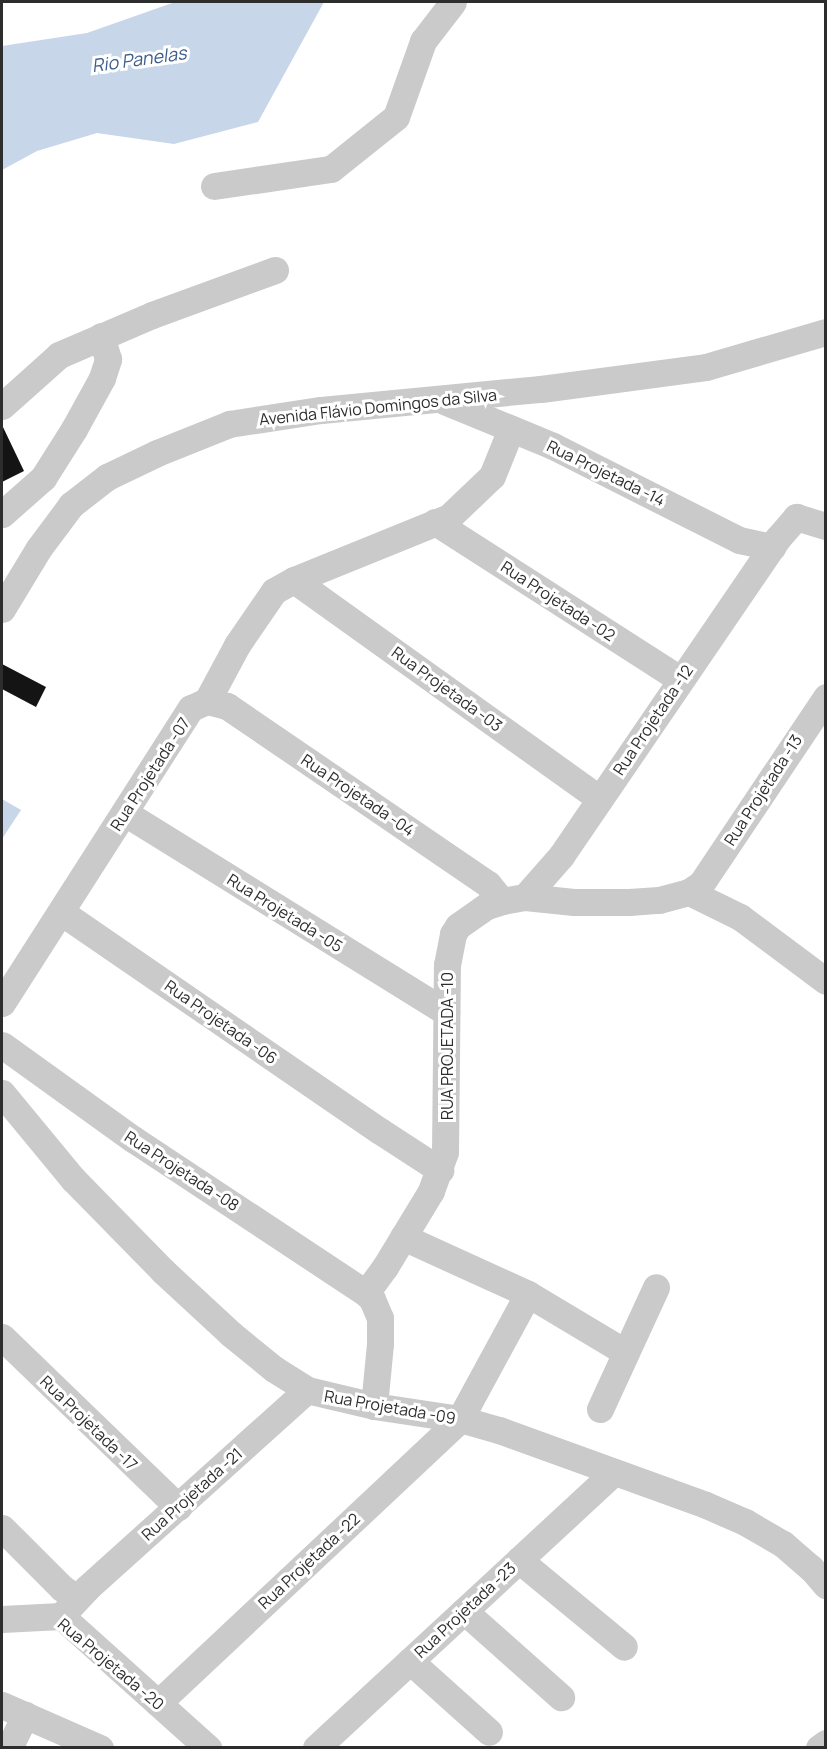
<!DOCTYPE html>
<meta charset="utf-8">
<style>
body{margin:0}
#map{position:relative;width:827px;height:1749px;overflow:hidden;background:#fff;font-family:Manrope,sans-serif}
div>[style]{position:absolute}
.water>*{inset:0;background:#c8d6ea}
.building>*{inset:0;background:#141414}
.minor>*{height:27px;margin:-13.5px;padding:0 13.5px;transform-origin:13.5px;border-radius:13.5px;background:#cacaca}
span{translate:-50% -50%;white-space:nowrap;text-align:center;line-height:1.15;-webkit-text-stroke:6px #fff;paint-order:stroke}
.street-label{font-size:16px;color:#2d2d2d}
.water-label{font-size:18px;color:#3e5e8c;font-style:italic}
.frame{position:absolute;inset:0;border:3px solid #2d2d2d;pointer-events:none}
</style>
<div id="map">
<div class="water">
<div style="clip-path:polygon(175px 2px,324px 2px,258px 122px,174px 144px,97px 133px,37px 151px,2px 170px,2px 46px,87px 33px)"></div>
<div style="clip-path:polygon(2px 799px,21px 810px,2px 839px)"></div>
</div>
<div class="building">
<div style="clip-path:polygon(2px 425px,24px 471px,2px 482px)"></div>
<div style="clip-path:polygon(2px 664px,46px 687px,36px 707px,2px 689px)"></div>
</div>
<div class="minor">
<div style="left:214px;top:186px;width:118px;rotate:-8.3deg"></div>
<div style="left:331px;top:169px;width:83px;rotate:-38.7deg"></div>
<div style="left:396px;top:117px;width:81px;rotate:-70.4deg"></div>
<div style="left:423px;top:41px;width:49px;rotate:-52.4deg"></div>
<div style="left:444px;top:401px;width:118px;rotate:22.4deg"></div>
<div style="left:553px;top:446px;width:208px;rotate:26.8deg"></div>
<div style="left:739px;top:540px;width:34px;rotate:12deg"></div>
<div style="left:2px;top:406px;width:76px;rotate:-41.8deg"></div>
<div style="left:59px;top:355px;width:101px;rotate:-23.3deg"></div>
<div style="left:152px;top:315px;width:131px;rotate:-20.1deg"></div>
<div style="left:2px;top:514px;width:55px;rotate:-41.3deg"></div>
<div style="left:43px;top:478px;width:58px;rotate:-57.7deg"></div>
<div style="left:74px;top:429px;width:58px;rotate:-61.2deg"></div>
<div style="left:102px;top:378px;width:20px;rotate:-72deg"></div>
<div style="left:108px;top:359px;width:24px;rotate:-107deg"></div>
<div style="left:435px;top:522px;width:291px;rotate:32.7deg"></div>
<div style="left:294px;top:580px;width:376px;rotate:35.6deg"></div>
<div style="left:2px;top:609px;width:71px;rotate:-58.8deg"></div>
<div style="left:39px;top:548px;width:54px;rotate:-53.3deg"></div>
<div style="left:71px;top:505px;width:46px;rotate:-37.9deg"></div>
<div style="left:107px;top:477px;width:55px;rotate:-25.6deg"></div>
<div style="left:157px;top:453px;width:78px;rotate:-21.9deg"></div>
<div style="left:229px;top:424px;width:93px;rotate:-8.7deg"></div>
<div style="left:321px;top:410px;width:221px;rotate:-5.5deg"></div>
<div style="left:541px;top:389px;width:166px;rotate:-7.6deg"></div>
<div style="left:706px;top:367px;width:125px;rotate:-16.3deg"></div>
<div style="left:207px;top:701px;width:21px;rotate:14deg"></div>
<div style="left:227px;top:706px;width:316px;rotate:34.3deg"></div>
<div style="left:488px;top:884px;width:22px;rotate:51deg"></div>
<div style="left:125px;top:813px;width:378px;rotate:31.8deg"></div>
<div style="left:689px;top:892px;width:57px;rotate:26.1deg"></div>
<div style="left:740px;top:917px;width:107px;rotate:36.7deg"></div>
<div style="left:525px;top:897px;width:55px;rotate:-48.7deg"></div>
<div style="left:561px;top:856px;width:385px;rotate:-55.7deg"></div>
<div style="left:778px;top:538px;width:28px;rotate:-49deg"></div>
<div style="left:796px;top:517px;width:31px;rotate:17deg"></div>
<div style="left:61px;top:912px;width:387px;rotate:34.5deg"></div>
<div style="left:380px;top:1131px;width:72px;rotate:33deg"></div>
<div style="left:2px;top:1003px;width:350px;rotate:-57.4deg"></div>
<div style="left:191px;top:708px;width:17px;rotate:-24deg"></div>
<div style="left:207px;top:701px;width:64px;rotate:-61.8deg"></div>
<div style="left:237px;top:645px;width:65px;rotate:-55.6deg"></div>
<div style="left:274px;top:591px;width:23px;rotate:-29deg"></div>
<div style="left:294px;top:580px;width:167px;rotate:-22.1deg"></div>
<div style="left:449px;top:517px;width:59px;rotate:-43.6deg"></div>
<div style="left:492px;top:476px;width:51px;rotate:-68deg"></div>
<div style="left:2px;top:1045px;width:161px;rotate:35.7deg"></div>
<div style="left:133px;top:1139px;width:279px;rotate:33.5deg"></div>
<div style="left:2px;top:1093px;width:112px;rotate:50.5deg"></div>
<div style="left:73px;top:1179px;width:129px;rotate:45.6deg"></div>
<div style="left:163px;top:1271px;width:93px;rotate:42.8deg"></div>
<div style="left:231px;top:1334px;width:55px;rotate:39.1deg"></div>
<div style="left:274px;top:1369px;width:39px;rotate:32deg"></div>
<div style="left:307px;top:1390px;width:69px;rotate:13.4deg"></div>
<div style="left:374px;top:1406px;width:87px;rotate:8.6deg"></div>
<div style="left:460px;top:1419px;width:41px;rotate:15.8deg"></div>
<div style="left:499px;top:1430px;width:220px;rotate:19.9deg"></div>
<div style="left:706px;top:1505px;width:43px;rotate:23.6deg"></div>
<div style="left:745px;top:1522px;width:44px;rotate:30.1deg"></div>
<div style="left:783px;top:1544px;width:37px;rotate:41deg"></div>
<div style="left:811px;top:1568px;width:23px;rotate:49deg"></div>
<div style="left:403px;top:1237px;width:137px;rotate:24.5deg"></div>
<div style="left:528px;top:1294px;width:113px;rotate:30.9deg"></div>
<div style="left:2px;top:1337px;width:245px;rotate:44deg"></div>
<div style="left:374px;top:1406px;width:62px;rotate:-84.5deg"></div>
<div style="left:380px;top:1344px;width:26px;rotate:-90deg"></div>
<div style="left:380px;top:1318px;width:21px;rotate:-113deg"></div>
<div style="left:372px;top:1299px;width:8px;rotate:-135deg"></div>
<div style="left:366px;top:1293px;width:32px;rotate:-54deg"></div>
<div style="left:385px;top:1267px;width:89px;rotate:-58.8deg"></div>
<div style="left:431px;top:1191px;width:41px;rotate:-70.3deg"></div>
<div style="left:445px;top:1152px;width:187px;rotate:-89.4deg"></div>
<div style="left:447px;top:965px;width:32px;rotate:-79deg"></div>
<div style="left:453px;top:934px;width:9px;rotate:-58deg"></div>
<div style="left:458px;top:926px;width:35px;rotate:-35deg"></div>
<div style="left:487px;top:906px;width:16px;rotate:-18deg"></div>
<div style="left:502px;top:901px;width:23px;rotate:-10deg"></div>
<div style="left:525px;top:897px;width:49px;rotate:5.8deg"></div>
<div style="left:574px;top:902px;width:55px"></div>
<div style="left:629px;top:902px;width:30px;rotate:-4deg"></div>
<div style="left:659px;top:900px;width:31px;rotate:-15deg"></div>
<div style="left:689px;top:892px;width:14px;rotate:-34deg"></div>
<div style="left:701px;top:884px;width:225px;rotate:-56.2deg"></div>
<div style="left:600px;top:1409px;width:134px;rotate:-65.3deg"></div>
<div style="left:2px;top:1528px;width:85px;rotate:45deg"></div>
<div style="left:62px;top:1588px;width:18px;rotate:34deg"></div>
<div style="left:519px;top:1560px;width:136px;rotate:39.6deg"></div>
<div style="left:464px;top:1611px;width:130px;rotate:41.6deg"></div>
<div style="left:61px;top:1616px;width:38px;rotate:-47deg"></div>
<div style="left:87px;top:1588px;width:296px;rotate:-42deg"></div>
<div style="left:2px;top:1619px;width:59px;rotate:-2.9deg"></div>
<div style="left:61px;top:1616px;width:198px;rotate:41.9deg"></div>
<div style="left:410px;top:1661px;width:106px;rotate:41.9deg"></div>
<div style="left:158px;top:1703px;width:415px;rotate:-43.2deg"></div>
<div style="left:460px;top:1419px;width:142px;rotate:-61.5deg"></div>
<div style="left:2px;top:1705px;width:107px;rotate:23.7deg"></div>
<div style="left:9px;top:1748px;width:37px;rotate:-64deg"></div>
<div style="left:316px;top:1748px;width:406px;rotate:-42.8deg"></div>
<div style="left:819px;top:1748px;width:9px;rotate:-36deg"></div>
</div>
<div class="street-label">
<span style="left:378px;top:407px;rotate:-6deg">Avenida Flávio Domingos da Silva</span>
<span style="left:606px;top:473px;rotate:26deg">Rua Projetada -14</span>
<span style="left:558px;top:601px;rotate:33deg">Rua Projetada -02</span>
<span style="left:447px;top:689px;rotate:36deg">Rua Projetada -03</span>
<span style="left:653px;top:720px;rotate:-56deg">Rua Projetada -12</span>
<span style="left:150px;top:774px;rotate:-57deg">Rua Projetada -07</span>
<span style="left:763px;top:790px;rotate:-57deg">Rua Projetada -13</span>
<span style="left:358px;top:795px;rotate:34deg">Rua Projetada -04</span>
<span style="left:285px;top:913px;rotate:32deg">Rua Projetada -05</span>
<span style="left:221px;top:1022px;rotate:35deg">Rua Projetada -06</span>
<span style="left:447px;top:1046px;rotate:-90deg">RUA PROJETADA -10</span>
<span style="left:182px;top:1171px;rotate:33deg">Rua Projetada -08</span>
<span style="left:390px;top:1407px;rotate:10deg">Rua Projetada -09</span>
<span style="left:89px;top:1423px;rotate:44deg">Rua Projetada -17</span>
<span style="left:192px;top:1494px;rotate:-42deg">Rua Projetada -21</span>
<span style="left:309px;top:1561px;rotate:-43deg">Rua Projetada -22</span>
<span style="left:465px;top:1610px;rotate:-43deg">Rua Projetada -23</span>
<span style="left:111px;top:1664px;rotate:40deg">Rua Projetada -20</span>
</div>
<div class="water-label">
<span style="left:139px;top:59px;rotate:-8deg">Rio Panelas</span>
</div>
<div class="frame"></div>
</div>
